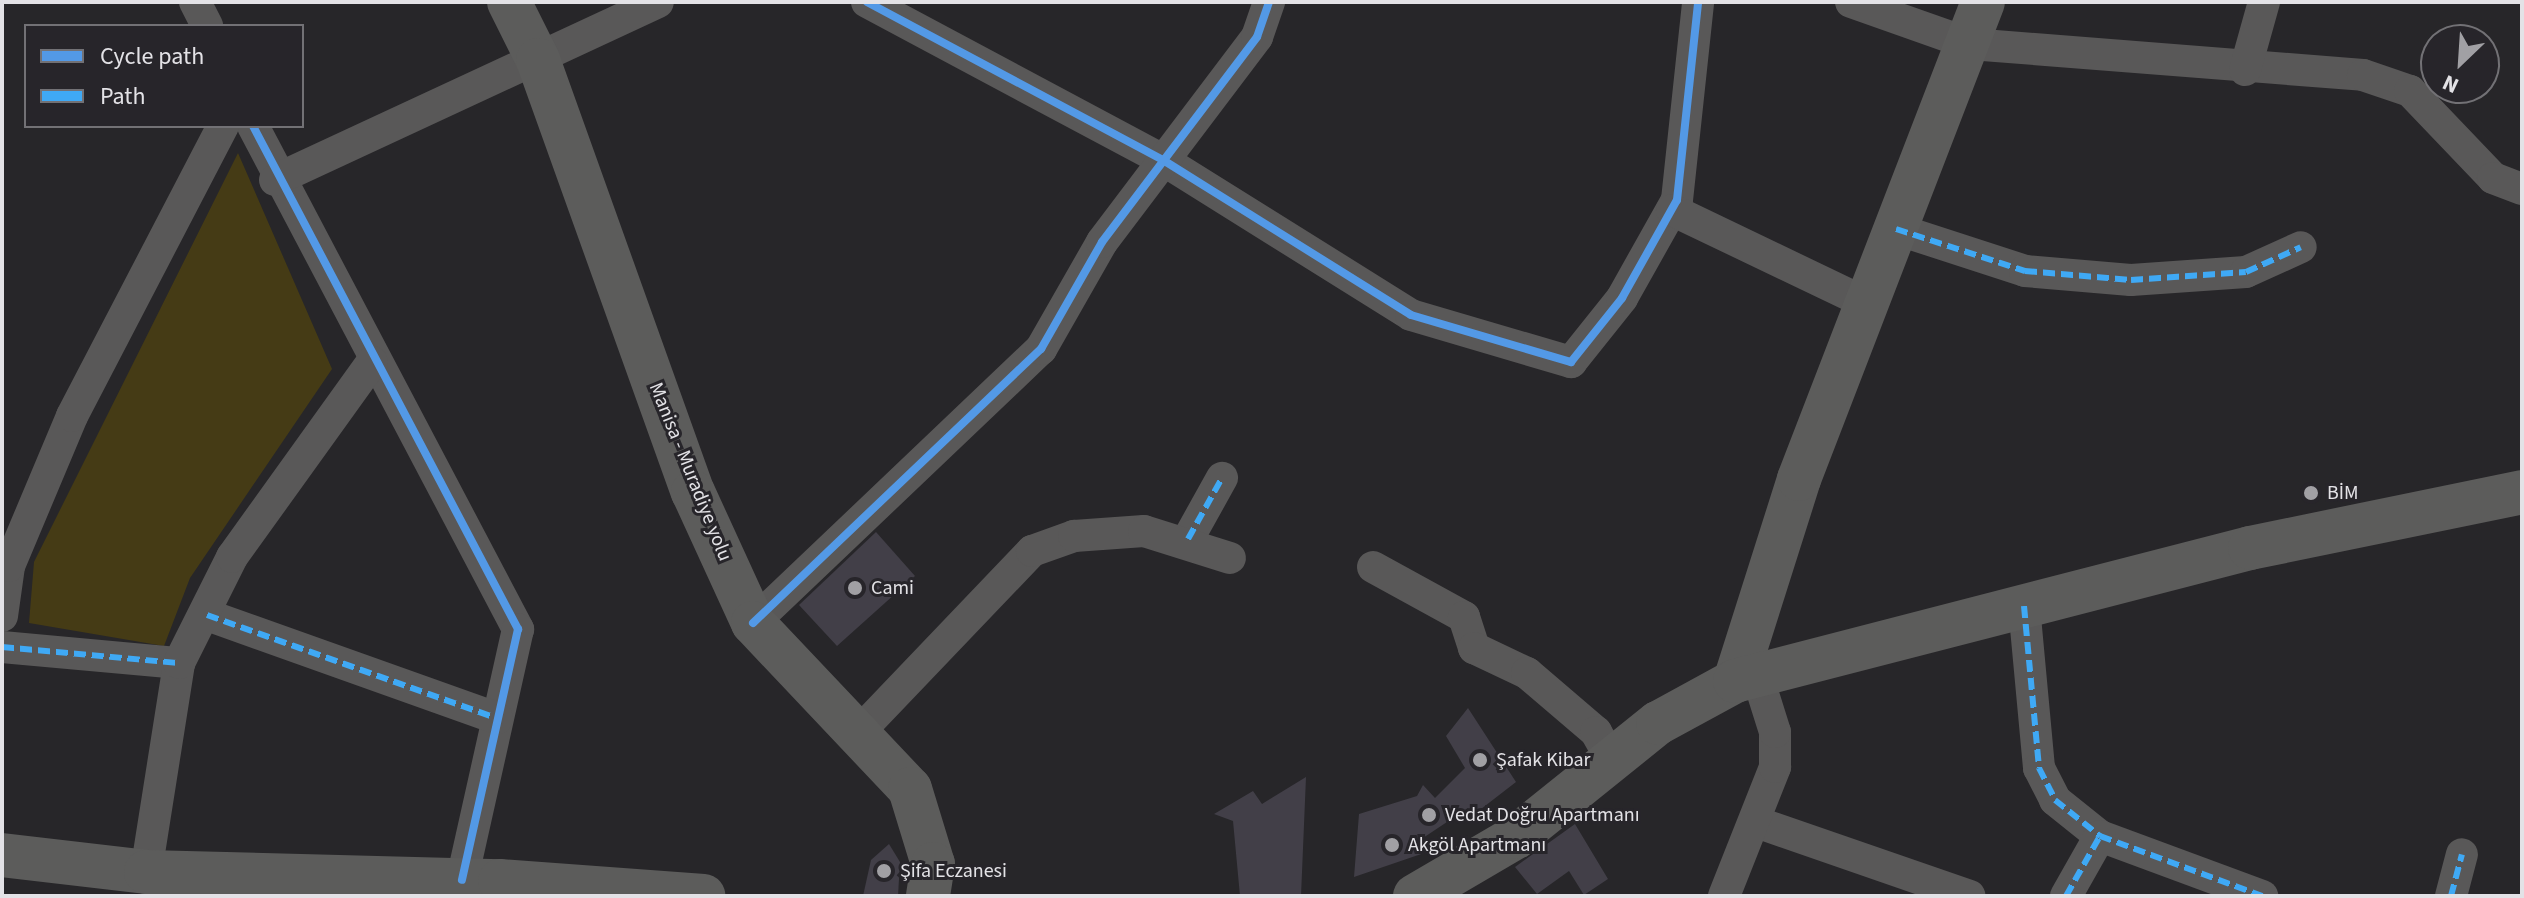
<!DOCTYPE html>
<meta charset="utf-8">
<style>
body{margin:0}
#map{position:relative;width:2524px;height:898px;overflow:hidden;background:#272629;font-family:"Source Sans 3",sans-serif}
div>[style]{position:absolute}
.green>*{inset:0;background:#453b15}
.building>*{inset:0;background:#423f48}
.street>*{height:32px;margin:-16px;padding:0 16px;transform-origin:16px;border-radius:16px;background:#595858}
.secondary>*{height:44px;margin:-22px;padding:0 22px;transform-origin:22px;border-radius:22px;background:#5c5c5b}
.quiet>*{height:6px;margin-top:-3px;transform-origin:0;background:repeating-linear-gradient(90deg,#3fa9f5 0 12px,transparent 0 18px)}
.cycleway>*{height:8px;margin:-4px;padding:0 4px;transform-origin:4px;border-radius:4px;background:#5399e6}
.dots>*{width:22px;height:22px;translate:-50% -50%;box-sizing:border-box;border:4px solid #27252a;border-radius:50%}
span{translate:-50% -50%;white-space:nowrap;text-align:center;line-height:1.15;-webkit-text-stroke:6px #27252a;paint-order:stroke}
.street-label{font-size:20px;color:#e3e2e6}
.poi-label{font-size:20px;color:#e3e2e6}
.left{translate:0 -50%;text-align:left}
.frame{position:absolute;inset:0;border:4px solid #e3e2e6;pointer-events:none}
.legend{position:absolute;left:24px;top:24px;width:280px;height:104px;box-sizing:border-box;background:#27252a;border:2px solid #727175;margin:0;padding:10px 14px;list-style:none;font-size:24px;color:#e3e2e6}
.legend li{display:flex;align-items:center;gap:16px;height:40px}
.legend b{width:40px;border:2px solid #727175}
.north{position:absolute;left:2420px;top:24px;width:80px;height:80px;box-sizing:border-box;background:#27252a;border:2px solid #727175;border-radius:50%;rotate:205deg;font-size:22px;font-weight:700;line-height:32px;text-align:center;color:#e3e2e6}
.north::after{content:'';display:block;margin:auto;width:28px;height:36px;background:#a1a0a4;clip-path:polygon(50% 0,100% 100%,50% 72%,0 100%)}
</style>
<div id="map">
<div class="green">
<div style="clip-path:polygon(238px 153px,332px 369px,190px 578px,164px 646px,29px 623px,34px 562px)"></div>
</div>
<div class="building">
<div style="clip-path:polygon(876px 532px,915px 576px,837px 646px,799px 605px)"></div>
<div style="clip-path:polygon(1468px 708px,1516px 782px,1472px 816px,1468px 808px,1423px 838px,1430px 851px,1354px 877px,1359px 814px,1417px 796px,1423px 785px,1435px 798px,1465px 768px,1446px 736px)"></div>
<div style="clip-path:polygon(1306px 777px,1301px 896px,1240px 896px,1233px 821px,1214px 814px,1253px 791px,1262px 804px)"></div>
<div style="clip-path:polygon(1575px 824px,1608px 879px,1584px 895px,1569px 871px,1537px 894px,1515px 867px)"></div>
<div style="clip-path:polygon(889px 844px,900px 862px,898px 896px,863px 896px,871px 860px)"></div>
</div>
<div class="street">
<div style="left:195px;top:2px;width:27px;rotate:63deg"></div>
<div style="left:867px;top:2px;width:336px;rotate:28.1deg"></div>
<div style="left:1163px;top:160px;width:292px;rotate:32deg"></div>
<div style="left:1411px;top:315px;width:167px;rotate:16.4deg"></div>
<div style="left:1571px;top:362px;width:82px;rotate:-51.4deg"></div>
<div style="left:1622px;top:298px;width:112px;rotate:-60.7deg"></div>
<div style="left:1677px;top:200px;width:199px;rotate:-83.9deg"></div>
<div style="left:1851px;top:2px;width:126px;rotate:19.4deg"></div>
<div style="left:1970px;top:44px;width:394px;rotate:4.5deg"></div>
<div style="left:2363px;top:75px;width:50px;rotate:18.8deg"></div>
<div style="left:2410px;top:91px;width:120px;rotate:46.3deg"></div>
<div style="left:2493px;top:178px;width:31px;rotate:21deg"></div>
<div style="left:2245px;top:70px;width:71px;rotate:-74.4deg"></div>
<div style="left:253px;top:126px;width:569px;rotate:62.22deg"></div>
<div style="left:518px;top:629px;width:257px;rotate:102.6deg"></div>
<div style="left:275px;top:180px;width:422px;rotate:-24.9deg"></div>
<div style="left:1672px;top:210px;width:215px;rotate:25.6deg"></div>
<div style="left:1896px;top:229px;width:136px;rotate:18deg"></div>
<div style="left:2025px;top:271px;width:106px;rotate:4.9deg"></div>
<div style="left:2131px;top:280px;width:115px;rotate:-4deg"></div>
<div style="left:2246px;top:272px;width:60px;rotate:-24.4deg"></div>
<div style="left:1188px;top:539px;width:70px;rotate:-60.9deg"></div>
<div style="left:1373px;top:567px;width:104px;rotate:28.8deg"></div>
<div style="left:1464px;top:617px;width:33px;rotate:72deg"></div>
<div style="left:1474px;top:648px;width:59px;rotate:25.3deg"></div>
<div style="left:1527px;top:673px;width:91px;rotate:40.5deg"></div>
<div style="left:1596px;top:732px;width:33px;rotate:61deg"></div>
<div style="left:2024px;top:606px;width:163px;rotate:84.7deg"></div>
<div style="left:2039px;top:768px;width:36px;rotate:63deg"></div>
<div style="left:2055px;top:800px;width:58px;rotate:38.7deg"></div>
<div style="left:2100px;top:836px;width:173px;rotate:20.3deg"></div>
<div style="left:207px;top:615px;width:308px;rotate:19.6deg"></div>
<div style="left:2px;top:616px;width:50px;rotate:-82deg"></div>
<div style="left:9px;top:566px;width:163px;rotate:-67.2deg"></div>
<div style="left:72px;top:416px;width:327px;rotate:-62.5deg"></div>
<div style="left:753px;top:623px;width:398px;rotate:-43.6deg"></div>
<div style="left:1041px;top:349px;width:123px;rotate:-60.3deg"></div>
<div style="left:1102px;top:242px;width:257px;rotate:-52.9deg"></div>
<div style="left:1257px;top:37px;width:37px;rotate:-71deg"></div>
<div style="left:2px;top:647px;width:178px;rotate:5.2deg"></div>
<div style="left:860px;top:731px;width:249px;rotate:-46.3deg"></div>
<div style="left:1032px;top:551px;width:45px;rotate:-19.7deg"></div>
<div style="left:1074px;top:536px;width:70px;rotate:-4.1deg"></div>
<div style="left:1144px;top:531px;width:90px;rotate:17.4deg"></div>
<div style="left:1756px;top:822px;width:226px;rotate:19.1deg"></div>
<div style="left:146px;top:872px;width:212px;rotate:-81deg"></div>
<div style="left:179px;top:663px;width:119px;rotate:-63.4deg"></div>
<div style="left:232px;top:557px;width:240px;rotate:-54.3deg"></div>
<div style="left:1724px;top:896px;width:139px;rotate:-68.4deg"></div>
<div style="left:1775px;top:767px;width:35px;rotate:-90deg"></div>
<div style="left:1775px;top:732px;width:60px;rotate:-107.5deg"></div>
<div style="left:2066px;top:896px;width:69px;rotate:-60.5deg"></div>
<div style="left:2451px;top:896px;width:43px;rotate:-75.3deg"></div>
</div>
<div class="secondary">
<div style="left:509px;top:2px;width:65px;rotate:63.4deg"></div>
<div style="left:538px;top:60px;width:459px;rotate:70.3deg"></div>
<div style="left:693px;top:492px;width:144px;rotate:65.4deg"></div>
<div style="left:753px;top:623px;width:228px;rotate:46.6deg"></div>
<div style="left:910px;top:789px;width:78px;rotate:73deg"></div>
<div style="left:933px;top:864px;width:32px;rotate:99deg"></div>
<div style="left:1735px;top:681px;width:212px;rotate:-72.4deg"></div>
<div style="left:1799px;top:479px;width:511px;rotate:-68.91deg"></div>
<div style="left:2px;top:855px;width:145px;rotate:6.7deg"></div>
<div style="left:146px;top:872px;width:354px;rotate:1.5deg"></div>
<div style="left:500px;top:881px;width:204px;rotate:4.2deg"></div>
<div style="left:1415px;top:896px;width:117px;rotate:-30.3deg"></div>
<div style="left:1516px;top:837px;width:182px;rotate:-38.8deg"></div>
<div style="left:1658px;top:723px;width:88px;rotate:-28.6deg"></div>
<div style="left:1735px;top:681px;width:532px;rotate:-14.48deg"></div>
<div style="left:2250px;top:548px;width:278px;rotate:-11.6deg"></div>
</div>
<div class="quiet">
<div style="left:1896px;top:229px;width:136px;rotate:18deg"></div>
<div style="left:2025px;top:271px;width:106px;rotate:4.9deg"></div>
<div style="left:2131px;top:280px;width:115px;rotate:-4deg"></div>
<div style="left:2246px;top:272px;width:60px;rotate:-24.4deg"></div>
<div style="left:1188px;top:539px;width:70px;rotate:-60.9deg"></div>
<div style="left:2024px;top:606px;width:163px;rotate:84.7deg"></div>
<div style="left:2039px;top:768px;width:36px;rotate:63deg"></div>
<div style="left:2055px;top:800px;width:58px;rotate:38.7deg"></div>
<div style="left:2100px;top:836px;width:173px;rotate:20.3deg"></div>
<div style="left:207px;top:615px;width:308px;rotate:19.6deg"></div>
<div style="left:2px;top:647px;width:178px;rotate:5.2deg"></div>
<div style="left:2066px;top:896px;width:69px;rotate:-60.5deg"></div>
<div style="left:2451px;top:896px;width:43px;rotate:-75.3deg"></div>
</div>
<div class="cycleway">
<div style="left:867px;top:2px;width:336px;rotate:28.1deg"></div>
<div style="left:1163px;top:160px;width:292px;rotate:32deg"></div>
<div style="left:1411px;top:315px;width:167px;rotate:16.4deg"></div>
<div style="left:1571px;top:362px;width:82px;rotate:-51.4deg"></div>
<div style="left:1622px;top:298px;width:112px;rotate:-60.7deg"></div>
<div style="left:1677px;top:200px;width:199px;rotate:-83.9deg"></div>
<div style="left:253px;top:126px;width:569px;rotate:62.22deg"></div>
<div style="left:518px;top:629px;width:257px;rotate:102.6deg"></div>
<div style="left:753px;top:623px;width:398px;rotate:-43.6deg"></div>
<div style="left:1041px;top:349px;width:123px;rotate:-60.3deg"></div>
<div style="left:1102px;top:242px;width:257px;rotate:-52.9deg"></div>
<div style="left:1257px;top:37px;width:37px;rotate:-71deg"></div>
</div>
<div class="dots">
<div style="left:2311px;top:493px;background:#a1a0a4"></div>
<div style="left:855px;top:588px;background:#a1a0a4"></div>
<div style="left:1480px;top:760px;background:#a1a0a4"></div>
<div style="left:1429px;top:815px;background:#a1a0a4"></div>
<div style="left:1392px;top:845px;background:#a1a0a4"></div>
<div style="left:884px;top:871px;background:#a1a0a4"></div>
</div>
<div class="street-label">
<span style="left:690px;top:472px;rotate:68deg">Manisa - Muradiye yolu</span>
</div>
<div class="poi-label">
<span class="left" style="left:2327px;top:493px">BİM</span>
<span class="left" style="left:871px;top:588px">Cami</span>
<span class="left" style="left:1496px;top:760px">Şafak Kibar</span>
<span class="left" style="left:1445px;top:815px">Vedat Doğru Apartmanı</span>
<span class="left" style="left:1408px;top:845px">Akgöl Apartmanı</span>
<span class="left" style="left:900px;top:871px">Şifa Eczanesi</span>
</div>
<div class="frame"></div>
<ul class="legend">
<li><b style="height:10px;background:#5399e6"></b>Cycle path</li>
<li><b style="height:10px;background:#3fa9f5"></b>Path</li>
</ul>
<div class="north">N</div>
</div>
